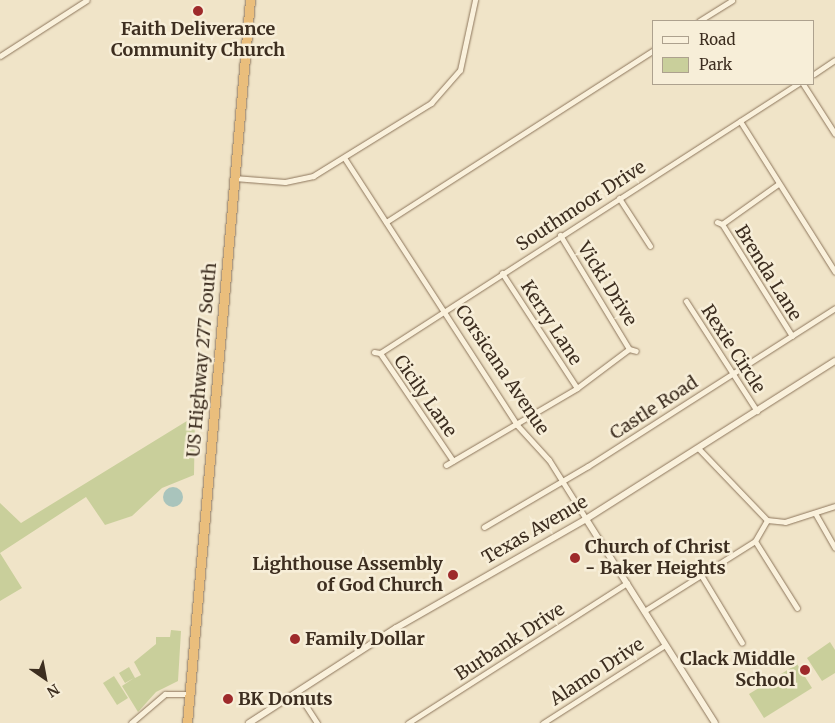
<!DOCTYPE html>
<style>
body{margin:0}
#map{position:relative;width:835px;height:723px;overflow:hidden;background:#f0e4c8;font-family:Merriweather,serif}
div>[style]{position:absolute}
.green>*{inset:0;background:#c9cf9b}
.water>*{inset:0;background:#a9c4bc}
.round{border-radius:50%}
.roads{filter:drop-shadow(0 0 1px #8d765c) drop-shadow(0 0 1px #8d765c)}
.minor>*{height:5px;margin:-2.5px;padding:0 2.5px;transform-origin:2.5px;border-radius:2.5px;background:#faf1dc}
.tertiary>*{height:6px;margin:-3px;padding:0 3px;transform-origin:3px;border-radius:3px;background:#faf1dc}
.trunk>*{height:9px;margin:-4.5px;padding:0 4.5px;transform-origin:4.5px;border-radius:4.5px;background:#eabe7c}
.dots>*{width:14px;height:14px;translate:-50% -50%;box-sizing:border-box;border:2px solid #f7eed8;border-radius:50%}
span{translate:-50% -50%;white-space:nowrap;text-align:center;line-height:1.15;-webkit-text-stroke:5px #f7eed8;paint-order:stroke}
.poi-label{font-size:18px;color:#3d2e20;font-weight:700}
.left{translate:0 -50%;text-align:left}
.right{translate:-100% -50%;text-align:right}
.street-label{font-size:18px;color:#3d2e20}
.legend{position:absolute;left:652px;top:20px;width:162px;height:65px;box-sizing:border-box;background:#f7eed8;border:1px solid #ada18e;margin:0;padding:6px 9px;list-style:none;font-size:15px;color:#3d2e20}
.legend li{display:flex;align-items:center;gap:10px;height:25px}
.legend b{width:25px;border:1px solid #ada18e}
.north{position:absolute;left:20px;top:653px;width:50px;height:50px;-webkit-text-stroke:4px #f7eed8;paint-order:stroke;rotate:147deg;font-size:14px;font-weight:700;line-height:20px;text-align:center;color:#3d2e20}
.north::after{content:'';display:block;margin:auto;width:18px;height:22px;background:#3d2e20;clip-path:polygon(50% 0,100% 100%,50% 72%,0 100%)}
</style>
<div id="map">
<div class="green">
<div style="clip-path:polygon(195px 416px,194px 475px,162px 488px,132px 516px,105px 525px,86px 497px,0 553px,22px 588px,0 601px,0 503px,21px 523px)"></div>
<div style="clip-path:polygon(171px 630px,181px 631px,178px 681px,156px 692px,138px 712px,122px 686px,134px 678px,125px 683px,119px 673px,129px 667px,135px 678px,141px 675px,134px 662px,156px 644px,156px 637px,170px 637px)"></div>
<div style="clip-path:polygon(830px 642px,835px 650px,835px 673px,822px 681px,807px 658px)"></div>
<div style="clip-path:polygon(797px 664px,812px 688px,764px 718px,749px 694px)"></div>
<div style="clip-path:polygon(114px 676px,128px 698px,117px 705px,103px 683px)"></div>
</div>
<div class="water">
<div class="round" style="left:163px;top:487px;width:20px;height:20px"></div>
</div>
<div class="roads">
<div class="minor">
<div style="left:699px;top:21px;width:39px;rotate:-32deg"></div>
<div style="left:0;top:56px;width:103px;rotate:-32.8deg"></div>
<div style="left:814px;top:74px;width:25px;rotate:-34deg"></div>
<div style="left:803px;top:84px;width:59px;rotate:57.4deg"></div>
<div style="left:740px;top:121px;width:178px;rotate:57.8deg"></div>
<div style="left:345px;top:159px;width:317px;rotate:57.1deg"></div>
<div style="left:517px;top:425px;width:47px;rotate:47.6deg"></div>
<div style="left:549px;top:460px;width:70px;rotate:57.9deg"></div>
<div style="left:234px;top:178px;width:51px;rotate:4.5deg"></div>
<div style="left:285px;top:182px;width:29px;rotate:-12deg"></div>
<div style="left:313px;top:176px;width:139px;rotate:-31.7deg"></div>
<div style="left:431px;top:103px;width:44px;rotate:-48.7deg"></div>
<div style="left:460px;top:70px;width:72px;rotate:-77.9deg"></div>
<div style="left:619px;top:198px;width:57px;rotate:57.1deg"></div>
<div style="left:386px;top:222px;width:318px;rotate:-32.7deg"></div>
<div style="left:717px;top:222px;width:5px;rotate:22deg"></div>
<div style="left:722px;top:224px;width:69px;rotate:-35.5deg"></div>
<div style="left:722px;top:224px;width:132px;rotate:58deg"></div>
<div style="left:560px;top:235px;width:133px;rotate:58.8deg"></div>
<div style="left:502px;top:273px;width:137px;rotate:56.9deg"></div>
<div style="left:686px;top:301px;width:131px;rotate:57.2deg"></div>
<div style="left:374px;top:352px;width:6px;rotate:9deg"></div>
<div style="left:380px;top:353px;width:130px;rotate:55.9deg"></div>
<div style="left:380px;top:353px;width:497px;rotate:-32.8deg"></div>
<div style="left:698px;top:448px;width:100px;rotate:46.2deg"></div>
<div style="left:767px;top:520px;width:18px;rotate:6deg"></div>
<div style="left:785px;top:522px;width:52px;rotate:-17.7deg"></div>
<div style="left:446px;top:465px;width:152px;rotate:-30.4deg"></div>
<div style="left:577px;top:388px;width:65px;rotate:-36.9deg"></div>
<div style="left:629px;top:349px;width:7px;rotate:16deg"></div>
<div style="left:815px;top:513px;width:40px;rotate:60.3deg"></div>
<div style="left:484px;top:527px;width:121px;rotate:-30.4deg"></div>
<div style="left:588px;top:466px;width:293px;rotate:-32.6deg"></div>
<div style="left:755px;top:541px;width:79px;rotate:57.9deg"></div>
<div style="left:701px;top:575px;width:79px;rotate:58.9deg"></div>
<div style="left:644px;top:611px;width:131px;rotate:-32.2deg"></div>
<div style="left:755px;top:541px;width:24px;rotate:-60deg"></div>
<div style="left:297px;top:692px;width:37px;rotate:57deg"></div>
<div style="left:131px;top:723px;width:45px;rotate:-40.5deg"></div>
<div style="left:165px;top:694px;width:25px"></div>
<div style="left:408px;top:723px;width:260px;rotate:-32.6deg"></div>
<div style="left:543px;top:723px;width:145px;rotate:-32.6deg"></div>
</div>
<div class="tertiary">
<div style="left:586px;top:519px;width:241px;rotate:57.7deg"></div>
<div style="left:249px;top:723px;width:175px;rotate:-32.9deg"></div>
<div style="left:396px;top:628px;width:219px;rotate:-29.8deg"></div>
<div style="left:586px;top:519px;width:295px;rotate:-32.4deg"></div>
</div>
<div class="trunk">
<div style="left:187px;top:723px;width:726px;rotate:-85.02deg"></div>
</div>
</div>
<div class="dots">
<div style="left:198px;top:11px;background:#9e2a2b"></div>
<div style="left:575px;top:558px;background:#9e2a2b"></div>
<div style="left:453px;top:575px;background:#9e2a2b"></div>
<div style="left:295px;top:639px;background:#9e2a2b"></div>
<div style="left:805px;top:670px;background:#9e2a2b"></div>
<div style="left:228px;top:699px;background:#9e2a2b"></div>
</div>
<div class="poi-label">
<span style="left:198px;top:40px">Faith Deliverance<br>Community Church</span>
<span class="left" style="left:585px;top:558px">Church of Christ<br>- Baker Heights</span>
<span class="right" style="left:443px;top:575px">Lighthouse Assembly<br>of God Church</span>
<span class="left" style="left:305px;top:639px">Family Dollar</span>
<span class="right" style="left:795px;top:670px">Clack Middle<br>School</span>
<span class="left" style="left:238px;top:699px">BK Donuts</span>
</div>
<div class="street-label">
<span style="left:581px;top:206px;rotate:-33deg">Southmoor Drive</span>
<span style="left:768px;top:273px;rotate:58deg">Brenda Lane</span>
<span style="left:607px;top:284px;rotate:58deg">Vicki Drive</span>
<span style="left:551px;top:323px;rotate:57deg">Kerry Lane</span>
<span style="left:733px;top:349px;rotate:57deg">Rexie Circle</span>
<span style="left:202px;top:360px;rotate:-85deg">US Highway 277 South</span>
<span style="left:502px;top:370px;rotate:56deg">Corsicana Avenue</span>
<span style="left:425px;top:396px;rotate:55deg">Cicily Lane</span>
<span style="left:654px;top:408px;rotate:-33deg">Castle Road</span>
<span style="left:535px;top:530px;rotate:-30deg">Texas Avenue</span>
<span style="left:510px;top:642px;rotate:-33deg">Burbank Drive</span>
<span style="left:597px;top:672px;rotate:-33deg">Alamo Drive</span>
</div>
<ul class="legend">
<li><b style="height:6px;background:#faf1dc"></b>Road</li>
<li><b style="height:14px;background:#c9cf9b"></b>Park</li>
</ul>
<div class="north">N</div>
</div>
